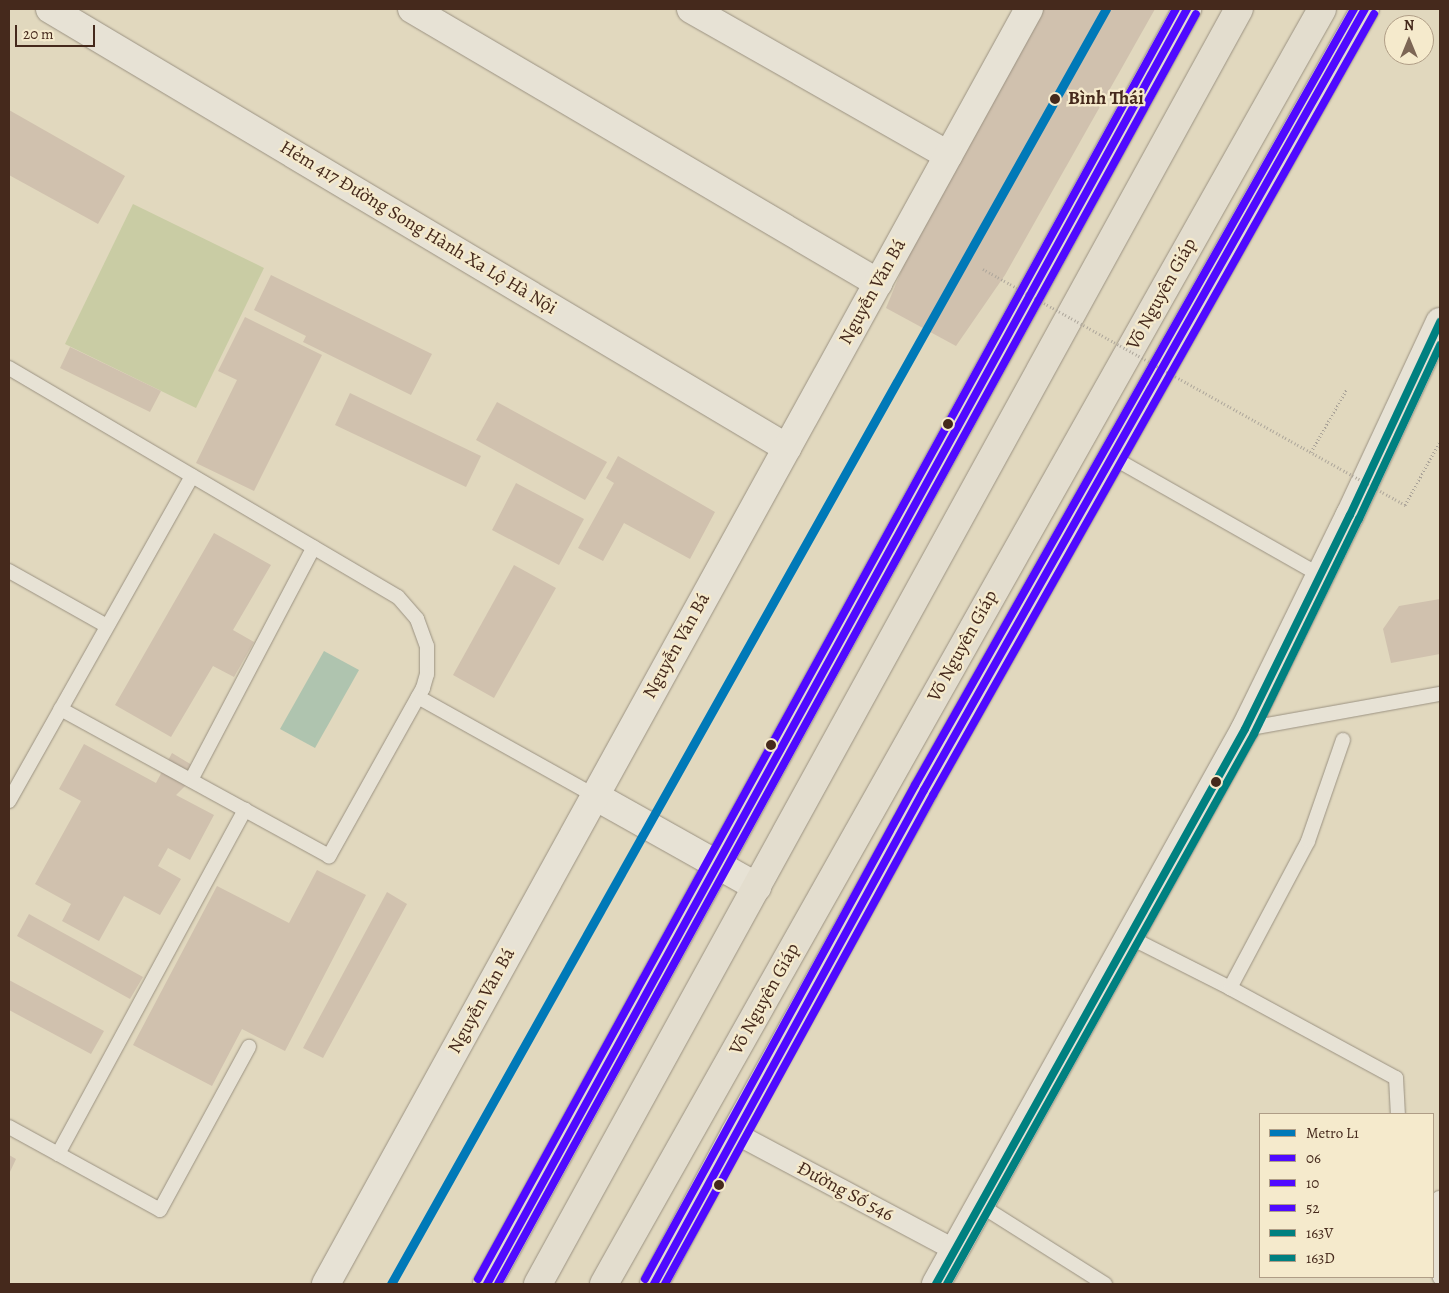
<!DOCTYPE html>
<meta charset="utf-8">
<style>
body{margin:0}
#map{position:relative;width:1449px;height:1293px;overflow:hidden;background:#e1d8be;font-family:Alegreya,serif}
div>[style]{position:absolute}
.green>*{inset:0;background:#c9cca4}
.water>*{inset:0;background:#afc4af}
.building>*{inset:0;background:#d0c1ae}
.path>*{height:3px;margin-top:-1.5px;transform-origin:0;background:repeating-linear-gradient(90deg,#aba499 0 1px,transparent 0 3.5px)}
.roads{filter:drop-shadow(0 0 1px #9b9282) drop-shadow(0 0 1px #9b9282)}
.service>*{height:14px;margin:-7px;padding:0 7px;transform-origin:7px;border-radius:7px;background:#e7e2d5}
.pedestrian>*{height:21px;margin:-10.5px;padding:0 10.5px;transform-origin:10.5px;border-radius:10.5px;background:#e7e2d5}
.minor>*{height:28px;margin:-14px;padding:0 14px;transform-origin:14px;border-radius:14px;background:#e7e2d5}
.secondary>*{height:28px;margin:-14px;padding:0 14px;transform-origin:14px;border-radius:14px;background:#e7e2d5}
.trunk>*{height:28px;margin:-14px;padding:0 14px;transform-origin:14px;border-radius:14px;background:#e3ddce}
.path-bridge>*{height:3px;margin-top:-1.5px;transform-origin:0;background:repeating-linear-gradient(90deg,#aba499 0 1px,transparent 0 3.5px)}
.bus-1>*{height:8px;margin:-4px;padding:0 4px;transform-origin:4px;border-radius:4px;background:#4f0aff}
.bus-2>*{height:8px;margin:-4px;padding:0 4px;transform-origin:4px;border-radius:4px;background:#4f0aff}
.bus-3>*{height:8px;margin:-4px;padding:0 4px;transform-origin:4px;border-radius:4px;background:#4f0aff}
.bus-4>*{height:8px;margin:-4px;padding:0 4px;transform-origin:4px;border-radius:4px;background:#008080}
.bus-5>*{height:8px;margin:-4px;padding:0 4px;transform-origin:4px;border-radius:4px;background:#008080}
.metro-1>*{height:9px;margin:-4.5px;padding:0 4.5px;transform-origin:4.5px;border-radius:4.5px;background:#0079b8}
.dots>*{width:14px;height:14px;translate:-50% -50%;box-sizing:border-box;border:2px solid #f5eacc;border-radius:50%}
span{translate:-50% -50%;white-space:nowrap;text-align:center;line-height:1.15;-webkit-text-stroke:4.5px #f5eacc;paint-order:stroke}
.stop-label{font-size:19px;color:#45291c;font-weight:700}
.left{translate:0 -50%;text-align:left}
.street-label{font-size:19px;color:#45291c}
.frame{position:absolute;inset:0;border:10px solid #45291c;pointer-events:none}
.legend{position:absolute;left:1259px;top:1113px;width:175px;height:165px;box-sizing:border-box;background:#f5eacc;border:1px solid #af9d86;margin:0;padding:6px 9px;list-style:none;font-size:15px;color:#45291c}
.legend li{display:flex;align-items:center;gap:10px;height:25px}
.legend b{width:25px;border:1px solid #af9d86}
.north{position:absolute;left:1384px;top:15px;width:50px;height:50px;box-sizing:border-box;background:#f5eacc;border:1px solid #af9d86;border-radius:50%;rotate:0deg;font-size:14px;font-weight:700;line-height:20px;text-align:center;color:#45291c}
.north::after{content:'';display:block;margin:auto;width:18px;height:22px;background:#7c6655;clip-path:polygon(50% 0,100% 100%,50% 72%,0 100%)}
.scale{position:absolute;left:15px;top:25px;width:80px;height:22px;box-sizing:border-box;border:2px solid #45291c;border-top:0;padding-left:6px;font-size:15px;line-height:18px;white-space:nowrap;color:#45291c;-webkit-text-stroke:4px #f5eacc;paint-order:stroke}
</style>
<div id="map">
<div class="green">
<div style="clip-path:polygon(133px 204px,264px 268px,196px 408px,65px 344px)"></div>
</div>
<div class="water">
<div style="clip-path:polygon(324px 651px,359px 670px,315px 748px,280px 729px)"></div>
</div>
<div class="building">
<div style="clip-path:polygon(1043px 9px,1155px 9px,1005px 275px,956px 346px,886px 308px,919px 228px)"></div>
<div style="clip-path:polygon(9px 110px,125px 176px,98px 224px,9px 175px)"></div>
<div style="clip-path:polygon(271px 275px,432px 354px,411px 395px,303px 342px,306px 336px,254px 310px)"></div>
<div style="clip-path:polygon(245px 317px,322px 355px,254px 491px,196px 463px,237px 380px,218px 371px)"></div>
<div style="clip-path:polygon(70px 347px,161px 391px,150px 412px,60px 368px)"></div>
<div style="clip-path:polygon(350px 393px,481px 456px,466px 487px,335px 425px)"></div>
<div style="clip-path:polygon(497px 402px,607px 462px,585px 500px,476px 440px)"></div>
<div style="clip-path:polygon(618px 456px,715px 512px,690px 559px,624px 523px,603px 561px,578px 548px,614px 483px,606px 478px)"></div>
<div style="clip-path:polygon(516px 483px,584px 519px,559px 565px,492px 530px)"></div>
<div style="clip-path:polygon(214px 533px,271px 565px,233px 630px,254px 642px,234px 677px,213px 666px,171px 737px,115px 705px)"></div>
<div style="clip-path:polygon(514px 565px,556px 588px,494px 698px,453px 675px)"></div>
<div style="clip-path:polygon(1440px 599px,1440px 654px,1391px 663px,1383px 629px,1399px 606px)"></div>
<div style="clip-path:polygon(84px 744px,156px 783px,172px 753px,192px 765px,191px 780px,176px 795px,214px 815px,190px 860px,168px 848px,158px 866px,181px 879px,160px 915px,124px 896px,99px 941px,62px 921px,71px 904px,35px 884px,81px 801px,59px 789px)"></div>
<div style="clip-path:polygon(317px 870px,366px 895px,285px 1051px,242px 1029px,212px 1086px,133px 1045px,217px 886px,289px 923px)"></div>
<div style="clip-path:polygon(387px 892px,407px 904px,323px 1058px,303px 1048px)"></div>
<div style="clip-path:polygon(29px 914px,143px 977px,130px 999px,17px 936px)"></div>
<div style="clip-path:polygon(9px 980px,104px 1031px,91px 1054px,9px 1010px)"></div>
<div style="clip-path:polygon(9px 1155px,16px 1159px,9px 1174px)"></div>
</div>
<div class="path">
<div style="left:1311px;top:452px;width:73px;rotate:-60.3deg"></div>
<div style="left:1405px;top:505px;width:73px;rotate:-61.3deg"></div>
</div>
<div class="roads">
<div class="service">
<div style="left:9px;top:368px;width:451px;rotate:30.5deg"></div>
<div style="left:398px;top:597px;width:29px;rotate:49deg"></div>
<div style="left:417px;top:619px;width:29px;rotate:70deg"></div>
<div style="left:427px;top:646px;width:28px;rotate:90deg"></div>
<div style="left:427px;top:674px;width:15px;rotate:106deg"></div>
<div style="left:423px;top:688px;width:193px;rotate:119.2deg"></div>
<div style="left:329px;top:856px;width:306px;rotate:-151.3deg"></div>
<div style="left:1112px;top:457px;width:239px;rotate:29.6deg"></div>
<div style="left:9px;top:571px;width:112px;rotate:29.3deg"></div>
<div style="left:418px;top:697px;width:203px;rotate:29.2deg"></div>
<div style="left:1245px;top:729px;width:198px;rotate:-10.2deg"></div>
<div style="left:191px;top:780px;width:263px;rotate:-62.2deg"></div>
<div style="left:9px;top:801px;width:373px;rotate:-60.6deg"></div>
<div style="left:1129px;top:937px;width:113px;rotate:26.8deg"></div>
<div style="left:1230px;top:988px;width:189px;rotate:28.5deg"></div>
<div style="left:1396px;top:1078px;width:36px;rotate:87deg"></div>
<div style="left:1230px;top:988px;width:166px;rotate:-62deg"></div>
<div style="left:1308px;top:841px;width:107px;rotate:-70.9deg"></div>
<div style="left:9px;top:1127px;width:172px;rotate:28.8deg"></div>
<div style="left:160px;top:1210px;width:186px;rotate:-61.4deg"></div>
<div style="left:58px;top:1154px;width:392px;rotate:-61.5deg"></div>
<div style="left:1439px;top:1198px;width:72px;rotate:90.8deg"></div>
<div style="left:1438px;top:1270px;width:8px;rotate:76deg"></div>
<div style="left:980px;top:1205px;width:148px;rotate:32.3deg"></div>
</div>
<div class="pedestrian">
<div style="left:735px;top:1133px;width:249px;rotate:28deg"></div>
</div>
<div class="minor">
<div style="left:50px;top:9px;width:858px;rotate:30.78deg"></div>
<div style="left:412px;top:9px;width:541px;rotate:30.45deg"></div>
<div style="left:691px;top:9px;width:296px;rotate:29.6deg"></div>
</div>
<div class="secondary">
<div style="left:595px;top:796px;width:186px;rotate:29.3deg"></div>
<div style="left:326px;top:1284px;width:1456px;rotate:-61.13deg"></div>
<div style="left:936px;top:1284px;width:635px;rotate:-60.89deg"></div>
<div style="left:1245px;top:729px;width:238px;rotate:-63.9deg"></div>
<div style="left:1350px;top:515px;width:213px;rotate:-65deg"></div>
</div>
<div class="trunk">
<div style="left:487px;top:1284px;width:1455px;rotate:-61.23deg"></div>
<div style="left:538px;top:1284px;width:1455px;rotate:-61.2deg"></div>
<div style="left:604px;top:1284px;width:1463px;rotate:-60.61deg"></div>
<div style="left:654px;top:1284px;width:171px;rotate:-61.8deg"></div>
<div style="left:735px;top:1133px;width:392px;rotate:-61.1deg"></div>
<div style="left:924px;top:790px;width:897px;rotate:-60.55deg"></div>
</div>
</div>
<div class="path-bridge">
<div style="left:983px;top:269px;width:484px;rotate:29.2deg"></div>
</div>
<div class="bus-1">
<div style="left:487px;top:1284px;width:1455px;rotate:-61.23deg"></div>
<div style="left:654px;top:1284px;width:563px;rotate:-61.34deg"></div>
<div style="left:924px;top:790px;width:897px;rotate:-60.55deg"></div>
</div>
<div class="bus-2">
<div style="left:498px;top:1284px;width:1449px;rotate:-61.21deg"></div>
<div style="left:665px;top:1284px;width:558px;rotate:-61.27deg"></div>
<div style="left:933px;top:795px;width:897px;rotate:-60.55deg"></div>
</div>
<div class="bus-3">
<div style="left:478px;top:1279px;width:1449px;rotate:-61.21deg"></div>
<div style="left:645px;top:1279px;width:563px;rotate:-61.34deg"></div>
<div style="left:915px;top:785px;width:892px;rotate:-60.5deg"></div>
</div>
<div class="bus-4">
<div style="left:936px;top:1284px;width:635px;rotate:-60.89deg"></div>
<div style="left:1245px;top:729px;width:238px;rotate:-63.9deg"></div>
<div style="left:1350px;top:515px;width:213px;rotate:-65deg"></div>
</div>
<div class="bus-5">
<div style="left:947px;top:1284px;width:630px;rotate:-60.83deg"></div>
<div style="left:1254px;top:734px;width:239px;rotate:-64deg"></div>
<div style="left:1359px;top:519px;width:192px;rotate:-65deg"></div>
</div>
<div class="metro-1">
<div style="left:391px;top:1284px;width:1462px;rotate:-60.72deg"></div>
</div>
<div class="dots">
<div style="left:1055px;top:99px;background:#45291c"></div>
<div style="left:948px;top:424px;background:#45291c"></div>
<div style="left:771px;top:745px;background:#45291c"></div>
<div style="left:1216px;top:782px;background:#45291c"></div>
<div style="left:719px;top:1185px;background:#45291c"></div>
</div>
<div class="stop-label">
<span class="left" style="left:1068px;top:99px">Bình Thái</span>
</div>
<div class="street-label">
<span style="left:418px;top:228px;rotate:31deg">Hẻm 417 Đường Song Hành Xa Lộ Hà Nội</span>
<span style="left:873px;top:292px;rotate:-61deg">Nguyễn Văn Bá</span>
<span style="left:1162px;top:294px;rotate:-61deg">Võ Nguyên Giáp</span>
<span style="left:677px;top:646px;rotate:-61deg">Nguyễn Văn Bá</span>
<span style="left:963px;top:646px;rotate:-61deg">Võ Nguyên Giáp</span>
<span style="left:765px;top:999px;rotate:-61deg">Võ Nguyên Giáp</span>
<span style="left:482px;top:1001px;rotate:-61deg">Nguyễn Văn Bá</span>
<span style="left:845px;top:1192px;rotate:28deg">Đường Số 546</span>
</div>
<div class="frame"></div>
<ul class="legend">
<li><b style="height:6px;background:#0079b8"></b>Metro L1</li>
<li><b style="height:6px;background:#4f0aff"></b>06</li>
<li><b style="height:6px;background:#4f0aff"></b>10</li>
<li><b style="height:6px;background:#4f0aff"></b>52</li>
<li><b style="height:6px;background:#008080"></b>163V</li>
<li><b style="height:6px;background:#008080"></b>163D</li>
</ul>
<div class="north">N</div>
<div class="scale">20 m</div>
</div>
